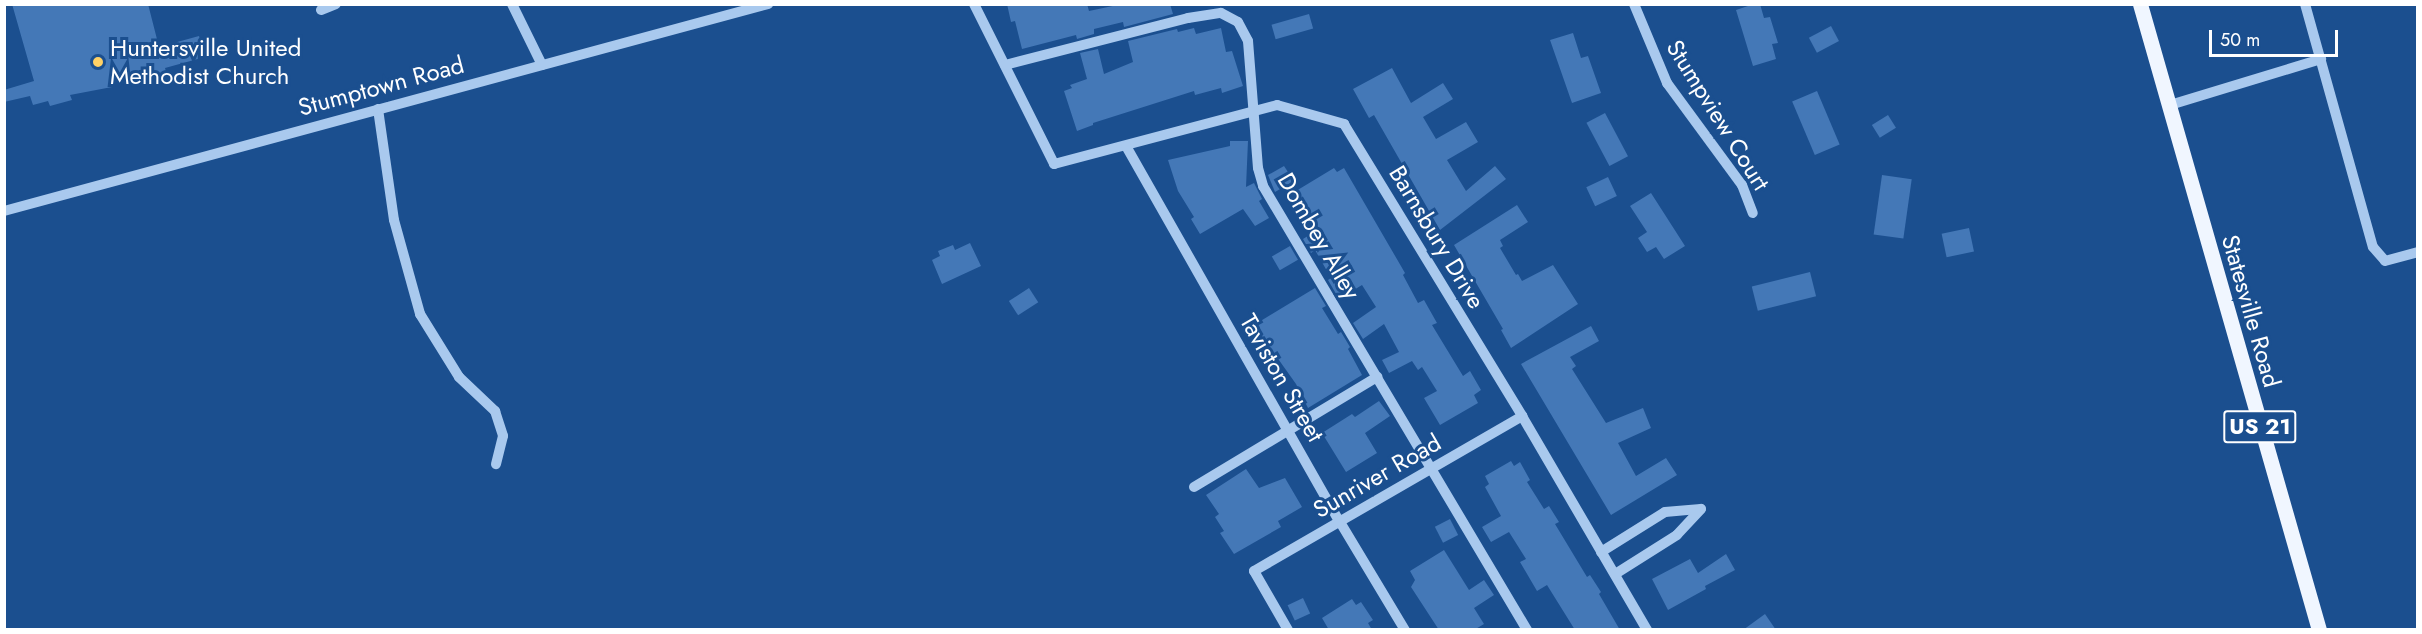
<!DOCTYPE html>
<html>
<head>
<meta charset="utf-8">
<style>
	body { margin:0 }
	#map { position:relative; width:2422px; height:634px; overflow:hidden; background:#1b4f8f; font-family:Jost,sans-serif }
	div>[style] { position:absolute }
	.building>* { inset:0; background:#4478b7; transform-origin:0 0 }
	.minor>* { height:10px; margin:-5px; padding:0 5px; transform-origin:5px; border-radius:5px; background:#a9c9ee }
	.major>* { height:15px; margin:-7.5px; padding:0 7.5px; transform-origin:7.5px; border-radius:7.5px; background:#f0f6ff }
	.dots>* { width:16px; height:16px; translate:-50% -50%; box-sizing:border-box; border:3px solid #1b4f8f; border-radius:50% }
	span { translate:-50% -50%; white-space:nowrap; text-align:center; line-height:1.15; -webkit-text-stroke:6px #1b4f8f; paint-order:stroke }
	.shield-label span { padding:2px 4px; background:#1b4f8f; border:2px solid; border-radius:4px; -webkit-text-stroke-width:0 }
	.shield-label { font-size:22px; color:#fff; font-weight:700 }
	.poi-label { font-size:24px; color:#fff }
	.left { translate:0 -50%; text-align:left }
	.street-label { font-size:24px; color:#fff }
	.frame { position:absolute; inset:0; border:6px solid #fff; pointer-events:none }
	.scale { position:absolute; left:2209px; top:30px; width:129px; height:27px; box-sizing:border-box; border:3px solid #fff; border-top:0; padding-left:8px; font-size:18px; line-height:21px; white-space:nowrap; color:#fff; -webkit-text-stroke:4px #1b4f8f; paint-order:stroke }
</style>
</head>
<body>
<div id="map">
	<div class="building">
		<i style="clip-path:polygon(12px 4px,148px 4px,159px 47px,199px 36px,205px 57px,165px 68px,167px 75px,149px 80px,147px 73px,110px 83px,112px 87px,70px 95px,72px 100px,50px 106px,48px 101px,33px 105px,30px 96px,4px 102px,4px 90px,34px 81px)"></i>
		<i style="clip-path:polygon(1007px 4px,1087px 4px,1089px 11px,1122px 4px,1170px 4px,1173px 14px,1124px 27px,1123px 22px,1094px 29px,1094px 34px,1077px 39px,1076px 35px,1022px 49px,1015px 21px,1011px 22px)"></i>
		<i style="clip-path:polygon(1754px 4px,1760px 4px,1764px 18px,1770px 17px,1778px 43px,1772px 44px,1776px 59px,1753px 66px,1736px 10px)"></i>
		<i style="left:1309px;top:14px;width:15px;height:39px;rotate:74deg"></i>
		<i style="left:1831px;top:26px;width:17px;height:25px;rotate:62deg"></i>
		<i style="clip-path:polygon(1194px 28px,1196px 34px,1221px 28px,1226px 52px,1232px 51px,1243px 86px,1222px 93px,1221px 88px,1195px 95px,1194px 91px,1093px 123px,1093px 125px,1077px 131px,1064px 91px,1072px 88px,1070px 85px,1087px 79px,1080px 53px,1098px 49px,1104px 74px,1133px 62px,1128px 41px,1177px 29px,1178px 32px)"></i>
		<i style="clip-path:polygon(1573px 33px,1581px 58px,1588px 56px,1601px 93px,1572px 103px,1550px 40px)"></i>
		<i style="clip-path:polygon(1392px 68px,1411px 103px,1443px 83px,1453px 99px,1423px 117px,1436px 139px,1466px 122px,1478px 142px,1447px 160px,1466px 191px,1495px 166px,1506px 179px,1440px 230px,1374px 115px,1369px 118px,1353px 89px)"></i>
		<i style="left:1817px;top:91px;width:58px;height:27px;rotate:67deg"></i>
		<i style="left:1605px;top:113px;width:49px;height:21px;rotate:62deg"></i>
		<i style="left:1888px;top:115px;width:15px;height:19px;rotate:58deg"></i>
		<i style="clip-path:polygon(1230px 141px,1248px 141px,1246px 187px,1254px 183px,1262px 199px,1259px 201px,1269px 218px,1255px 226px,1243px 209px,1200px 234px,1191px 219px,1194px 217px,1178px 191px,1168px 160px,1230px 146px)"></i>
		<i style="clip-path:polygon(1284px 166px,1294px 181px,1275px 192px,1268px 175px)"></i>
		<i style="clip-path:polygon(1334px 168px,1337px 172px,1344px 168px,1405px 273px,1403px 275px,1418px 303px,1424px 300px,1437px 323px,1432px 325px,1463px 376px,1470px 371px,1481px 390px,1474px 395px,1478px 403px,1440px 425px,1424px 398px,1437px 391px,1422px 367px,1418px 370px,1412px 361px,1389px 373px,1382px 360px,1399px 352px,1384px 324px,1363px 339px,1353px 323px,1376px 307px,1362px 285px,1339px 299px,1328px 280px,1331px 278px,1315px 250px,1311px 253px,1303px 239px,1319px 229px,1296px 191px)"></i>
		<i style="left:1882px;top:175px;width:30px;height:60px;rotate:8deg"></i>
		<i style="left:1608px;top:177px;width:21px;height:24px;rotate:65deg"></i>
		<i style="clip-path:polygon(1651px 193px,1685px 246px,1664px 259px,1656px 247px,1647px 252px,1638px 238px,1647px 232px,1630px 206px)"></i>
		<i style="clip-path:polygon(1517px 205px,1528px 222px,1500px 240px,1503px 246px,1500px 248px,1516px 275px,1518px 274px,1522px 281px,1553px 265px,1578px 304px,1511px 348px,1501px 330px,1503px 329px,1454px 245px)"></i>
		<i style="left:1969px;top:228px;width:24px;height:28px;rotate:78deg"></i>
		<i style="clip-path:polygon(970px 243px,981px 266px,942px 284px,932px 260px,940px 256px,938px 251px,953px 245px,955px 250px)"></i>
		<i style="left:1290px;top:246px;width:16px;height:21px;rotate:60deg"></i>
		<i style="left:1810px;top:272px;width:25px;height:60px;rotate:76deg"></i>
		<i style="left:1029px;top:288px;width:17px;height:24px;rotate:57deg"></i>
		<i style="clip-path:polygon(1315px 288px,1326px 306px,1322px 308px,1338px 334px,1341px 332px,1350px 347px,1348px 349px,1362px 375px,1308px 408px,1296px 384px,1254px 325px)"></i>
		<i style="clip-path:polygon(1591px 326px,1599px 341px,1570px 357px,1576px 366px,1572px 369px,1606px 423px,1643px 408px,1651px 428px,1618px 443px,1636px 476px,1666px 458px,1677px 475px,1611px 515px,1521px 364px)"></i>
		<i style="clip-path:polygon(1379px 401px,1390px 416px,1365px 433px,1377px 453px,1346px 472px,1322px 433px,1352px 414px,1355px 417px)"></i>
		<i style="clip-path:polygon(1511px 461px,1514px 466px,1520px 462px,1530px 480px,1527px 482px,1544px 509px,1549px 506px,1559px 522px,1555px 524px,1587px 577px,1590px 575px,1601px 592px,1599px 594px,1620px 630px,1575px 630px,1547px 585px,1537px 591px,1520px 562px,1526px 559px,1509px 532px,1491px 542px,1482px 527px,1501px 516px,1485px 487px,1489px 484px,1485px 476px)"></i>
		<i style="clip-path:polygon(1246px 469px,1259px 488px,1285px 478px,1302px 507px,1278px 521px,1281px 527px,1234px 554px,1220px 533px,1224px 531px,1215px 517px,1219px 514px,1206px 495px)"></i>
		<i style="left:1450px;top:519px;width:18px;height:17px;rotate:63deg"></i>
		<i style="clip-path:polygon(1444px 550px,1469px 590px,1484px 580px,1494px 595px,1474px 608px,1484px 624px,1474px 630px,1439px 630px,1411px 587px,1415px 580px,1410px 571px)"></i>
		<i style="clip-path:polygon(1726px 554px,1735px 570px,1705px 586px,1706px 589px,1668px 610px,1652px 579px,1690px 559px,1698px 573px)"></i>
		<i style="left:1303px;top:598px;width:17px;height:17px;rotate:65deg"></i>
		<i style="clip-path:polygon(1352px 599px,1356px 605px,1361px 602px,1373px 620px,1368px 623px,1372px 630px,1329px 630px,1322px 618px)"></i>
		<i style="clip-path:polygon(1765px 614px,1776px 630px,1743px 630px)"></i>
	</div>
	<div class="minor">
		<i style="left:512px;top:4px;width:68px;rotate:63.8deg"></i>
		<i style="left:974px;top:4px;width:179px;rotate:63.4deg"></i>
		<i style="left:1054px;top:164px;width:231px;rotate:-14.8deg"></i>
		<i style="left:1277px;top:105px;width:70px;rotate:15.8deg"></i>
		<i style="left:1344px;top:124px;width:342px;rotate:58.6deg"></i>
		<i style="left:1522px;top:416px;width:248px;rotate:59.7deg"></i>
		<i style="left:1634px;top:4px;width:86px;rotate:67.3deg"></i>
		<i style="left:1667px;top:83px;width:127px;rotate:53.7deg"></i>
		<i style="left:1742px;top:185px;width:30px;rotate:69deg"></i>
		<i style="left:2305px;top:4px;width:252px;rotate:74.4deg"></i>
		<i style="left:2373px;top:247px;width:18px;rotate:49deg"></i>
		<i style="left:2385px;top:261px;width:34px;rotate:-15deg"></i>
		<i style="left:321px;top:10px;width:16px;rotate:-22deg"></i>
		<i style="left:1005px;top:65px;width:189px;rotate:-14.4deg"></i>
		<i style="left:1188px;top:18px;width:33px;rotate:-9deg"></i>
		<i style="left:1221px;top:13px;width:19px;rotate:28deg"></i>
		<i style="left:1238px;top:22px;width:21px;rotate:62deg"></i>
		<i style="left:1248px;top:41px;width:127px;rotate:85.5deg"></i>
		<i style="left:1258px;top:168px;width:19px;rotate:74deg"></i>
		<i style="left:1263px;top:186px;width:517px;rotate:59.26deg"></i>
		<i style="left:2170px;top:105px;width:158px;rotate:-16.9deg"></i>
		<i style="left:378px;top:109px;width:112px;rotate:81.8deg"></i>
		<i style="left:394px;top:220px;width:98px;rotate:74.5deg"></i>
		<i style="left:420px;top:314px;width:74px;rotate:58.2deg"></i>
		<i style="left:459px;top:377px;width:50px;rotate:43.4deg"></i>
		<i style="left:495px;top:411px;width:26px;rotate:72deg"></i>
		<i style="left:503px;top:436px;width:29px;rotate:104deg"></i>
		<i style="left:1126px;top:146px;width:433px;rotate:60.4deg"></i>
		<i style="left:1340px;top:522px;width:126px;rotate:59deg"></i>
		<i style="left:4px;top:211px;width:792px;rotate:-15.16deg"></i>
		<i style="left:1194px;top:487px;width:214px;rotate:-31deg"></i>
		<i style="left:1601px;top:552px;width:75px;rotate:-32deg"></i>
		<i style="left:1665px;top:512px;width:36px;rotate:-5deg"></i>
		<i style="left:1701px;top:509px;width:35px;rotate:133deg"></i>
		<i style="left:1677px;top:535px;width:73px;rotate:147.8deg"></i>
		<i style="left:1288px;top:630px;width:68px;rotate:-120deg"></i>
		<i style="left:1254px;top:571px;width:310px;rotate:-30deg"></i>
	</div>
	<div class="major">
		<i style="left:2140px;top:4px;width:651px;rotate:74.04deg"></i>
	</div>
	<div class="dots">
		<i style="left:98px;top:62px;background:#ffd166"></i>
	</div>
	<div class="shield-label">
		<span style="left:2260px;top:427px">US 21</span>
	</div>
	<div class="poi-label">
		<span class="left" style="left:110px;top:62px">Huntersville United<br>Methodist Church</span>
	</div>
	<div class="street-label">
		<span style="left:381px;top:86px;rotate:-15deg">Stumptown Road</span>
		<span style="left:1718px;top:115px;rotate:58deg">Stumpview Court</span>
		<span style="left:1319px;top:236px;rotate:60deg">Dombey Alley</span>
		<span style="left:1437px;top:237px;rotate:59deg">Barnsbury Drive</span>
		<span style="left:2251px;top:311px;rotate:74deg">Statesville Road</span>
		<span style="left:1282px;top:378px;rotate:60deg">Taviston Street</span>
		<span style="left:1377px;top:476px;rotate:-30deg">Sunriver Road</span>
	</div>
	<div class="frame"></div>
	<div class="scale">50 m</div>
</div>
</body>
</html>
